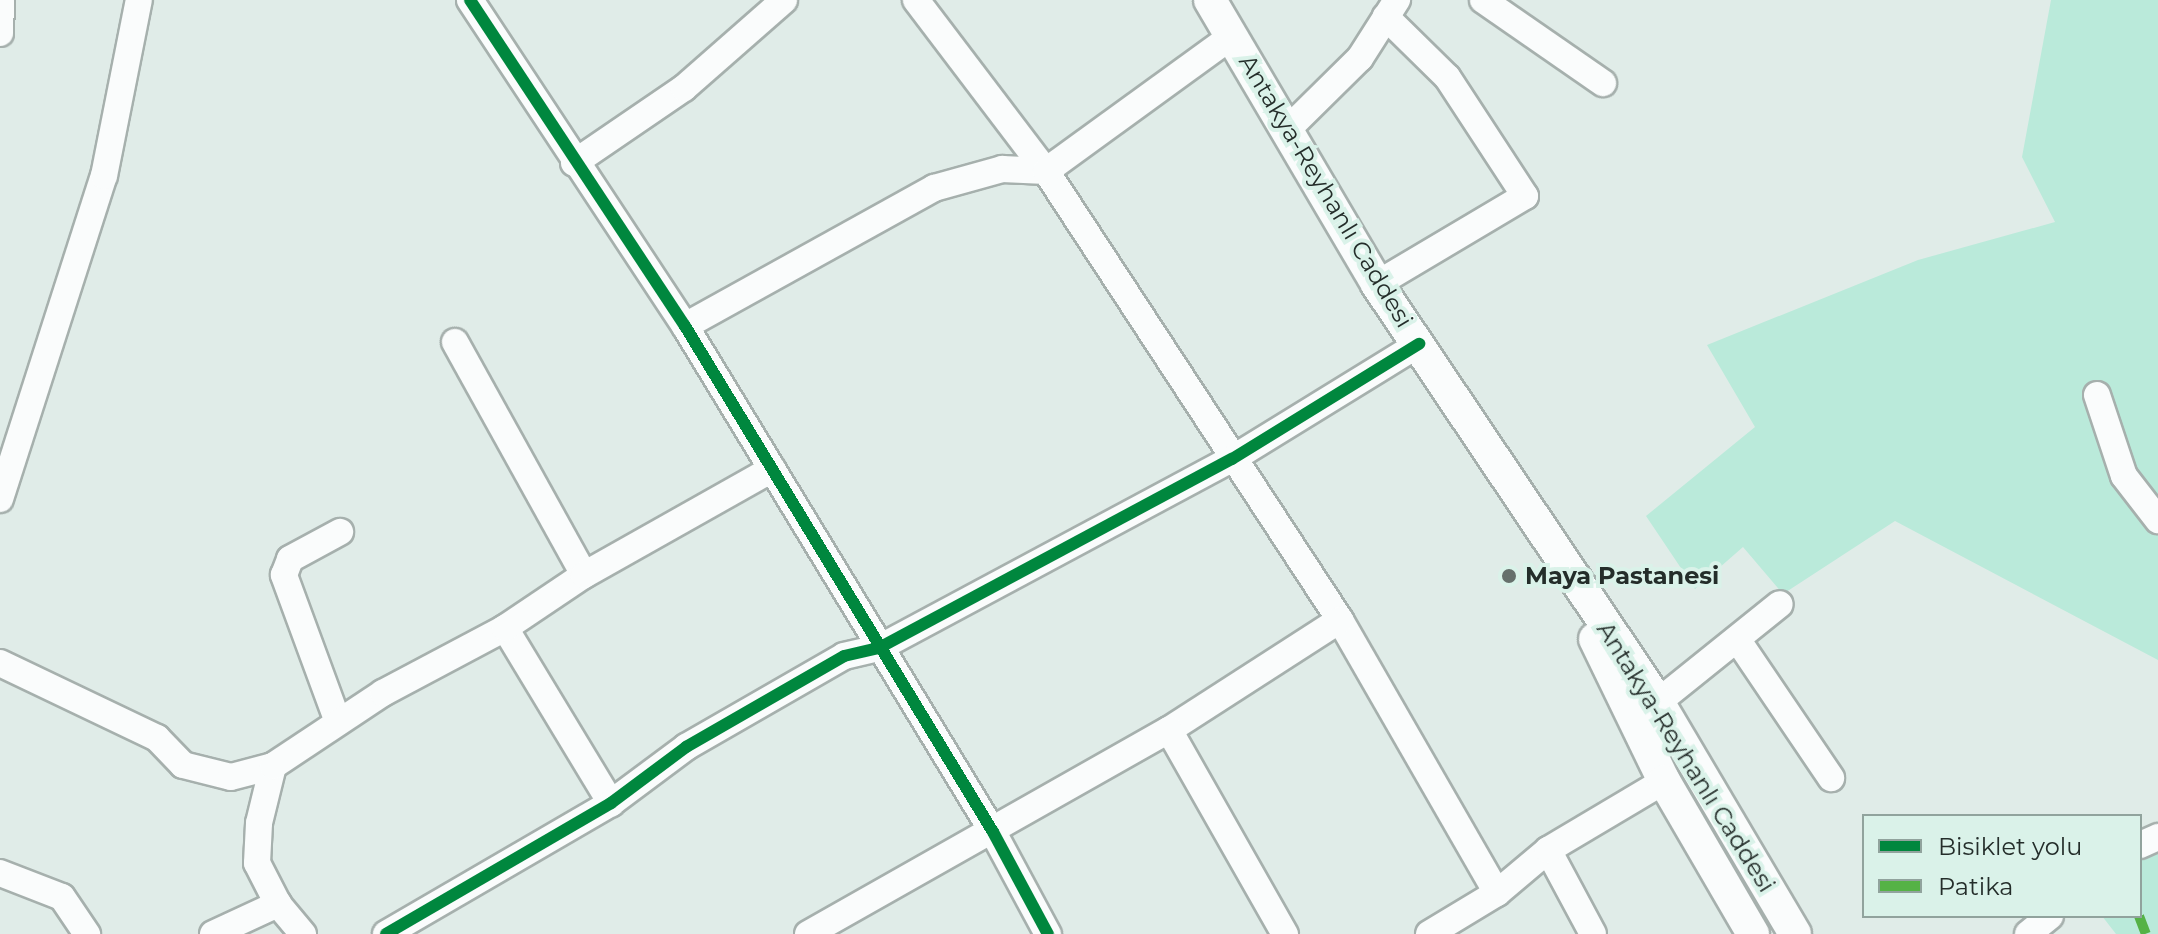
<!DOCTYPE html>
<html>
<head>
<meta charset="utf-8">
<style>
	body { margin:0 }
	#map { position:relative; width:2158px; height:934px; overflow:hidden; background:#e0ece8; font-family:Montserrat,sans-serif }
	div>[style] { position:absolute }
	.green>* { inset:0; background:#baeada }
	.roads { filter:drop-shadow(2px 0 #a6b0ad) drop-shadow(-2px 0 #a6b0ad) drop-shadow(0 2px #a6b0ad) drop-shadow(0 -2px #a6b0ad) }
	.minor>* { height:26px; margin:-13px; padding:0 13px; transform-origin:13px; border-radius:13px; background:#fafcfc }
	.major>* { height:32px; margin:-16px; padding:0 16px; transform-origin:16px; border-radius:16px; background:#fafcfc }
	.quiet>* { height:10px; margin-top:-5px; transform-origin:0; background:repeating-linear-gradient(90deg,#55b246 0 20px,transparent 0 30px) }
	.cycleway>* { height:12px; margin:-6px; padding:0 6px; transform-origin:6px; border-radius:6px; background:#00873e }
	.dots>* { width:22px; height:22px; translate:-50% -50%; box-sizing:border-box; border:4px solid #daf2e9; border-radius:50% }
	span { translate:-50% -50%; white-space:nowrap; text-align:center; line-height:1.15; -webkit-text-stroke:8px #daf2e9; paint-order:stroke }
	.street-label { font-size:24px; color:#242d2a }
	.poi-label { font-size:24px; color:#242d2a; font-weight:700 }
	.left { translate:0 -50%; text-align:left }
	.legend { position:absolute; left:1862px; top:814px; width:280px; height:104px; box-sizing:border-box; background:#daf2e9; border:2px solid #91a39d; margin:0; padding:10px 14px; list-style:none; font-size:24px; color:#242d2a }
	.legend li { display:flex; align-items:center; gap:16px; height:40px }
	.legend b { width:40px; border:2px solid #91a39d }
</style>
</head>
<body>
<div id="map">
	<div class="green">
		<i style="clip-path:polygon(2051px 0,2158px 0,2158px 660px,1895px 521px,1783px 594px,1743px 547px,1695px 589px,1646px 516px,1755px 427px,1707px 345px,1918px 260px,2055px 222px,2022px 157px)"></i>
		<i style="clip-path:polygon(2158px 821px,2158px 934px,2116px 934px,2102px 916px,2140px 916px,2140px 835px)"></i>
	</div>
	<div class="roads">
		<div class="minor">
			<i style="left:470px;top:0;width:391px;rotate:56.6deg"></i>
			<i style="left:685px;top:326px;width:592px;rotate:58.67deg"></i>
			<i style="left:993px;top:832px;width:116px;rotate:61.7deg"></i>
			<i style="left:916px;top:0;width:215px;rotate:52.8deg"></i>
			<i style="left:1046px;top:171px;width:537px;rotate:56.78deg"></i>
			<i style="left:1340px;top:620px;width:315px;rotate:60.1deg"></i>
			<i style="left:1483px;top:0;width:146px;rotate:34.7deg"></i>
			<i style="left:0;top:33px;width:33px;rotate:-88deg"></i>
			<i style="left:1288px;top:129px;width:101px;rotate:-44.6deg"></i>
			<i style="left:1360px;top:58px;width:69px;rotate:-57.5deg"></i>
			<i style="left:574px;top:163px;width:133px;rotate:-34.3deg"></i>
			<i style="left:684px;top:88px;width:133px;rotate:-41.3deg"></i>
			<i style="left:1377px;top:284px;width:172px;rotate:-30.7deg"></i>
			<i style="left:1525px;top:196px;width:142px;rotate:-123.2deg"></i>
			<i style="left:1447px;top:77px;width:86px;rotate:-135.5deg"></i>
			<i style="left:685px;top:326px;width:285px;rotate:-29deg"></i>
			<i style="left:934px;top:188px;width:71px;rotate:-15.6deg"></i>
			<i style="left:1002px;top:169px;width:44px;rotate:2.6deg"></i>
			<i style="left:1046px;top:171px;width:230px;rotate:-36deg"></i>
			<i style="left:455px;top:342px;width:266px;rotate:61deg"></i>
			<i style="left:2097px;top:395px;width:85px;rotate:71.6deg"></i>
			<i style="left:2124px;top:476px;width:56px;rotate:52.3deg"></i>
			<i style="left:0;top:499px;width:339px;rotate:-72.2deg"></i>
			<i style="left:104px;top:176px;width:179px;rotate:-78.8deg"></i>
			<i style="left:505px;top:628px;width:205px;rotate:58.8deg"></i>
			<i style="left:1737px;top:639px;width:168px;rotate:55.9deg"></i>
			<i style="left:0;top:663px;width:174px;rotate:25.5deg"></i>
			<i style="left:157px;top:738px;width:37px;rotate:46deg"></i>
			<i style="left:183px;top:765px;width:49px;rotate:14deg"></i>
			<i style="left:231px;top:777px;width:43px;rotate:-14.7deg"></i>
			<i style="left:1658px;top:702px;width:156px;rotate:-38.8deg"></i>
			<i style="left:338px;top:722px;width:157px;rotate:-110.2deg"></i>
			<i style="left:284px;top:575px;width:17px;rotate:-69deg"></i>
			<i style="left:290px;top:559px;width:57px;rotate:-28.4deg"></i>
			<i style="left:1169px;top:730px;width:203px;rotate:-32.8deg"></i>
			<i style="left:2140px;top:845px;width:20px;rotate:-24deg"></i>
			<i style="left:1548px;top:850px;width:95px;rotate:61.8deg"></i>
			<i style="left:0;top:873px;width:66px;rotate:21.2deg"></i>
			<i style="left:62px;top:897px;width:45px;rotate:56deg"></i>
			<i style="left:213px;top:934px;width:72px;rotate:-24.8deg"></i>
			<i style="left:303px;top:934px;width:39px;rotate:-130deg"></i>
			<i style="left:278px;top:904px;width:46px;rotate:-117.1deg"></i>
			<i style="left:257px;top:863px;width:40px;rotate:-87.1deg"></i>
			<i style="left:259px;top:823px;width:59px;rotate:-76.2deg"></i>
			<i style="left:273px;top:766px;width:132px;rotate:-33.6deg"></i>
			<i style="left:383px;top:693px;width:138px;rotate:-28deg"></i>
			<i style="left:505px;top:628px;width:95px;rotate:-33.9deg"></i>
			<i style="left:584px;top:575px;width:216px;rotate:-29.4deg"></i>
			<i style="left:386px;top:934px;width:260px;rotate:-30.2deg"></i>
			<i style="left:611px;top:803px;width:94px;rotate:-36.7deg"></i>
			<i style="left:686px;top:747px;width:182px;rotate:-29.9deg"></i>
			<i style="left:844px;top:656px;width:36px;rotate:-13deg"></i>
			<i style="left:879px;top:648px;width:400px;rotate:-28.2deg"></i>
			<i style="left:1232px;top:459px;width:220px;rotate:-31.6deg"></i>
			<i style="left:808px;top:934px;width:415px;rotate:-29.5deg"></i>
			<i style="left:1169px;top:730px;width:235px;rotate:60.4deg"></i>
			<i style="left:1429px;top:934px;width:79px;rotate:-31.1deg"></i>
			<i style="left:1497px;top:893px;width:67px;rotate:-40.1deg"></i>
			<i style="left:1548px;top:850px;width:135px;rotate:-30.7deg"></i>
			<i style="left:2028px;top:934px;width:28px;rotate:-39deg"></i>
		</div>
		<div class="major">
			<i style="left:1210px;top:0;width:329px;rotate:59.5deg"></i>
			<i style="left:1377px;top:284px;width:504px;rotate:56.09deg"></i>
			<i style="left:1658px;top:702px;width:269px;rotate:59.4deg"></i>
			<i style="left:1595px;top:639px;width:158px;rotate:64.1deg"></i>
			<i style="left:1664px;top:781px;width:177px;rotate:59.8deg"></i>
		</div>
	</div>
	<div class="quiet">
		<i style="left:2139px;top:916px;width:19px;rotate:69deg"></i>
	</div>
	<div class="cycleway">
		<i style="left:470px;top:0;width:391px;rotate:56.6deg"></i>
		<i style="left:685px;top:326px;width:592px;rotate:58.67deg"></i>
		<i style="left:993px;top:832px;width:116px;rotate:61.7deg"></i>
		<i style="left:386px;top:934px;width:260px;rotate:-30.2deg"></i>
		<i style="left:611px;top:803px;width:94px;rotate:-36.7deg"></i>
		<i style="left:686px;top:747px;width:182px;rotate:-29.9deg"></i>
		<i style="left:844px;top:656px;width:36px;rotate:-13deg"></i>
		<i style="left:879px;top:648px;width:400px;rotate:-28.2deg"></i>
		<i style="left:1232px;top:459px;width:220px;rotate:-31.6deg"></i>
	</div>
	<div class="dots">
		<i style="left:1509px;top:576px;background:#66706c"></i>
	</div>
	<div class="street-label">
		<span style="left:1326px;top:191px;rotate:59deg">Antakya-Reyhanlı Caddesi</span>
		<span style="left:1686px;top:757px;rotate:58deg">Antakya-Reyhanlı Caddesi</span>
	</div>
	<div class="poi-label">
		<span class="left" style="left:1525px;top:576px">Maya Pastanesi</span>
	</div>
	<ul class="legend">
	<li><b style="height:10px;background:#00873e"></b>Bisiklet yolu</li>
	<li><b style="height:10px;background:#55b246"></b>Patika</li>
	</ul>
</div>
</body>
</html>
